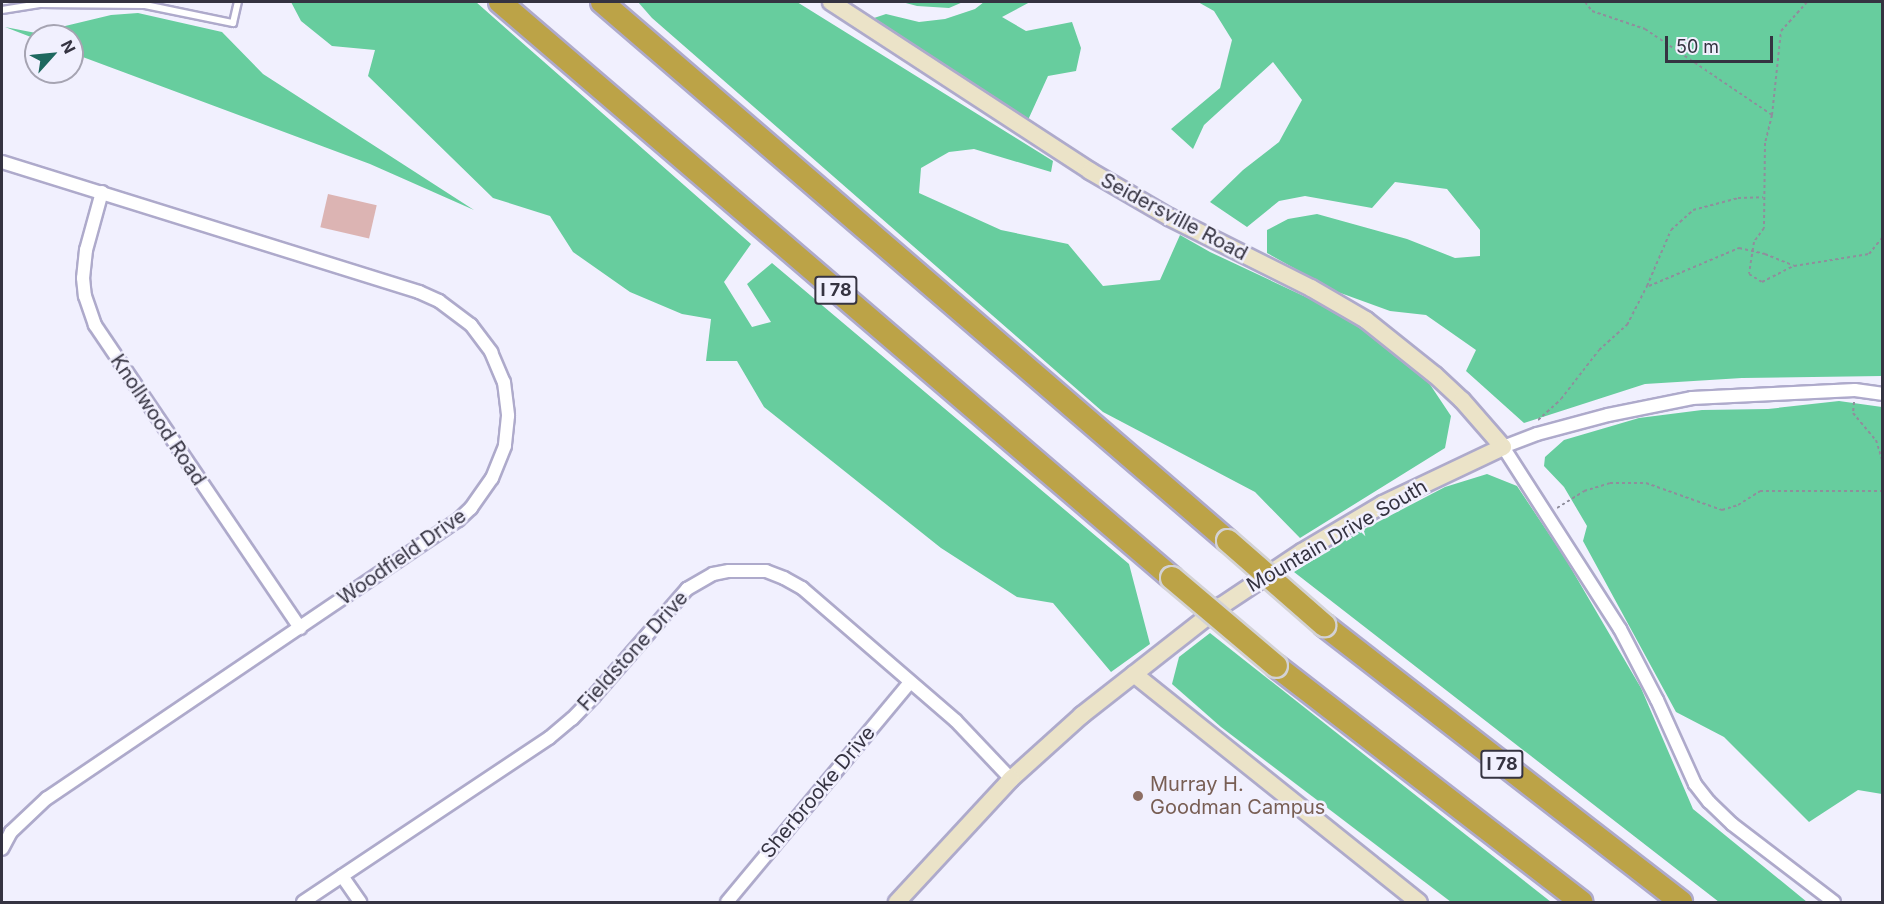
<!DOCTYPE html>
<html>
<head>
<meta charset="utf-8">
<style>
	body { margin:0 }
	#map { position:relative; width:1884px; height:904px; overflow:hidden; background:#f1f0fe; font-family:Inter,sans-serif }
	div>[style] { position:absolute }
	.forest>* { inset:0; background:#67cd9e }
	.building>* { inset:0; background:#dcb4b3; transform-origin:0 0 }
	.path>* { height:2px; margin-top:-1px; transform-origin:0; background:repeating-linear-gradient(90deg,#8f8e9c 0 3px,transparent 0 6px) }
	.roads { filter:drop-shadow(2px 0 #aeaacb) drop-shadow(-2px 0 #aeaacb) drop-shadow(0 2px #aeaacb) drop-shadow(0 -2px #aeaacb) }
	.lane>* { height:6px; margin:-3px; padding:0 3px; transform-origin:3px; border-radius:3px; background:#fff }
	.street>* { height:12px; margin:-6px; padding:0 6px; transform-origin:6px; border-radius:6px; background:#fff }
	.secondary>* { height:16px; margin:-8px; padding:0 8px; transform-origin:8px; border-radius:8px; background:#ebe3c8 }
	.highway>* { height:22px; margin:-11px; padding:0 11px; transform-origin:11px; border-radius:11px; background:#bca347 }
	.bridges { filter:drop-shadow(2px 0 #d3d2d5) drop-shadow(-2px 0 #d3d2d5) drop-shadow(0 2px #d3d2d5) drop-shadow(0 -2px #d3d2d5) }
	.highway-bridge>* { height:22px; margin:-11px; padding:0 11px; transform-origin:11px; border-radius:11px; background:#bca347 }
	.dots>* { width:16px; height:16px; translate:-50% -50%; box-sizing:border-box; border:3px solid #f1f0fe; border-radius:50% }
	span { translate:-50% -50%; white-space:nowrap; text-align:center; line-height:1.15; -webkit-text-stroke:5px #f1f0fe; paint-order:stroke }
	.shield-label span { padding:2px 4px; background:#f1f0fe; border:2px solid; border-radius:4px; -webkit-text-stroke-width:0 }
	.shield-label { font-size:18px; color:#353341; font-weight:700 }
	.street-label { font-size:20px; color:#353341 }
	.education-label { font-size:20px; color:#785e54 }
	.left { translate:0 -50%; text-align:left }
	.frame { position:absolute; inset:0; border:3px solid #353341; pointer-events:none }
	.north { position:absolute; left:24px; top:24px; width:60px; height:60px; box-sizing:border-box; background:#f1f0fe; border:2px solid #a6a4b2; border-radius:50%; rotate:63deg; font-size:16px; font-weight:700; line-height:24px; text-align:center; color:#353341 }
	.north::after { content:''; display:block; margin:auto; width:21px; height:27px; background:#1e685f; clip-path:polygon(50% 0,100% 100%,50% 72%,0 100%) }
	.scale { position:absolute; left:1665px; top:36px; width:108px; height:27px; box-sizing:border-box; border:3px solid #353341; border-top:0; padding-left:8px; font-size:18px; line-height:21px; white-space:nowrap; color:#353341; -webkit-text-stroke:4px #f1f0fe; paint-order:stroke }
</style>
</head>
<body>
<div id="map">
	<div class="forest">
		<i style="clip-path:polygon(291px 2px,476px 2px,751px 244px,724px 282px,752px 327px,771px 322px,747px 284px,772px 263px,1129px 564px,1150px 644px,1111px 672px,1053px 603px,1017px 597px,941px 548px,764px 407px,737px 361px,706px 361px,711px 319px,682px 314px,630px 292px,573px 252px,550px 216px,493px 198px,368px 76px,375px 50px,332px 46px,301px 21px)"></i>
		<i style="clip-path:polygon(638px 2px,797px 2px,1053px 161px,1051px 172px,974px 149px,949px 152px,921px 168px,919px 193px,1001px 230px,1068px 244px,1103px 286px,1160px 280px,1180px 235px,1210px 252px,1325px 306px,1387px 345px,1429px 383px,1451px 416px,1445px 448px,1300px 538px,1255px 492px,1103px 412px,652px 18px)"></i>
		<i style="clip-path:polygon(902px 2px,963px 2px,949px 8px,917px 6px)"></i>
		<i style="clip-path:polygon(984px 2px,1030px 2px,1002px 17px,1026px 31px,1072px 22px,1081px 48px,1076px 71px,1048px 76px,1028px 120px,874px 18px,886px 14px,919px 22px,945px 19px,975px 9px)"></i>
		<i style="clip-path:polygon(1198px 2px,1882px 2px,1882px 376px,1742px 378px,1645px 384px,1524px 423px,1466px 371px,1476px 350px,1426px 315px,1390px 311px,1335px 291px,1267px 253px,1267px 230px,1288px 219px,1317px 214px,1407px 239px,1455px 258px,1480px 256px,1480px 230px,1447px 189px,1395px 182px,1372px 208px,1305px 196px,1279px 201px,1247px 227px,1210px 202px,1243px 170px,1279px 142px,1302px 100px,1273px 62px,1204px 125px,1193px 149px,1171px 129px,1220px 88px,1232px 40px,1214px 11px)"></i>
		<i style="clip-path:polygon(138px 13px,222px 32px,263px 74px,474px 210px,370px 164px,72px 53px,72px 36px,36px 36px,36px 39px,5px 27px,36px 33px,111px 15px)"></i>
		<i style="clip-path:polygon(1839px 401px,1882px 407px,1882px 794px,1858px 790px,1809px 822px,1724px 737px,1676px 712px,1583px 541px,1587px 526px,1564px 487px,1544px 466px,1545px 457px,1564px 440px,1639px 418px,1702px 410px,1768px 409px)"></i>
		<i style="clip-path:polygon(1487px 474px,1517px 486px,1565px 558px,1641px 688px,1693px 809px,1807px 902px,1719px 902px,1294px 572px,1355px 534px,1445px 487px)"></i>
		<i style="clip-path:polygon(1210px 633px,1551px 902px,1451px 902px,1221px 727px,1172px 684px,1179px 657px)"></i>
	</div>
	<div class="building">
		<i style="left:328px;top:194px;width:50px;height:34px;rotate:13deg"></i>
	</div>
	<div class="path">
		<i style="left:1585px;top:2px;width:11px;rotate:52deg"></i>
		<i style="left:1592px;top:11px;width:56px;rotate:18.8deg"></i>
		<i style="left:1645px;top:29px;width:153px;rotate:34.1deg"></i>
		<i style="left:1772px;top:115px;width:29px;rotate:104deg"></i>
		<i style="left:1765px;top:143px;width:85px;rotate:90.7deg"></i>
		<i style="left:1764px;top:228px;width:17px;rotate:126deg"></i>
		<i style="left:1754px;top:242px;width:32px;rotate:99deg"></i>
		<i style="left:1749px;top:274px;width:15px;rotate:32deg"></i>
		<i style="left:1762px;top:282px;width:36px;rotate:-27deg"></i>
		<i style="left:1794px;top:266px;width:76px;rotate:-9.1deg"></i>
		<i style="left:1869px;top:254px;width:21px;rotate:-51deg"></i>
		<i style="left:1772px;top:115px;width:84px;rotate:-83.9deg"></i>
		<i style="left:1781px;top:31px;width:39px;rotate:-48deg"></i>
		<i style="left:1649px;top:286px;width:98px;rotate:-22.9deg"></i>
		<i style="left:1739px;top:248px;width:27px;rotate:13deg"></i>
		<i style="left:1765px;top:254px;width:31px;rotate:22deg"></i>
		<i style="left:1854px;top:402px;width:11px;rotate:95deg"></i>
		<i style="left:1853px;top:413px;width:35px;rotate:50deg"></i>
		<i style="left:1876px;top:440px;width:21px;rotate:73deg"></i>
		<i style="left:1538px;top:420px;width:31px;rotate:-42deg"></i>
		<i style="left:1561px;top:399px;width:62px;rotate:-52.2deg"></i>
		<i style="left:1599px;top:350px;width:38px;rotate:-42deg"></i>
		<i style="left:1627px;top:325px;width:44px;rotate:-62.9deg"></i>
		<i style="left:1647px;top:286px;width:61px;rotate:-66.8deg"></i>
		<i style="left:1671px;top:230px;width:30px;rotate:-42deg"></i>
		<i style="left:1693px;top:210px;width:47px;rotate:-14.9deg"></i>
		<i style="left:1738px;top:198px;width:25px;rotate:-2deg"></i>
		<i style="left:1557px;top:508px;width:32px;rotate:-32deg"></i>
		<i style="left:1584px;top:491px;width:27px;rotate:-17deg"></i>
		<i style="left:1610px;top:483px;width:36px"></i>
		<i style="left:1646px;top:483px;width:81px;rotate:19.6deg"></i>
		<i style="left:1722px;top:510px;width:17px;rotate:-17deg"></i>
		<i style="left:1738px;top:505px;width:26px;rotate:-32deg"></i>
		<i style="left:1760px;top:491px;width:122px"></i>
	</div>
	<div class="roads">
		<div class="lane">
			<i style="left:2px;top:10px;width:38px;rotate:-9deg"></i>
			<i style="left:40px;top:4px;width:105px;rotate:0.5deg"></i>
			<i style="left:145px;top:5px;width:90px;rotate:11.6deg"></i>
			<i style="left:233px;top:23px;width:22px;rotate:-77deg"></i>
		</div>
		<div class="street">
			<i style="left:2px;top:162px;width:437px;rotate:17.3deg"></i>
			<i style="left:419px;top:292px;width:22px;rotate:24deg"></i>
			<i style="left:439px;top:301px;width:40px;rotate:37deg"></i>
			<i style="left:471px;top:325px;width:34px;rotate:53deg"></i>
			<i style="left:491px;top:352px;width:33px;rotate:67deg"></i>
			<i style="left:504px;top:382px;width:34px;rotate:83deg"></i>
			<i style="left:508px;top:416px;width:30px;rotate:96deg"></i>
			<i style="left:505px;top:446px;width:35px;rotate:112deg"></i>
			<i style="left:492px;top:478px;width:37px;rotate:125deg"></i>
			<i style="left:471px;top:508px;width:18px;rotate:137deg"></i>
			<i style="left:458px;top:520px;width:496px;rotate:145.9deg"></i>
			<i style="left:47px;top:798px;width:50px;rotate:136.6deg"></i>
			<i style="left:11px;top:832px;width:19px;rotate:118deg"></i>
			<i style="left:102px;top:192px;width:60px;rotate:105.4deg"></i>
			<i style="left:86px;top:250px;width:28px;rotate:96deg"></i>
			<i style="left:83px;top:278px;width:18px;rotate:84deg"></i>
			<i style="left:85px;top:296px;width:31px;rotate:71deg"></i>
			<i style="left:95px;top:325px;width:366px;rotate:55.9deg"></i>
			<i style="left:342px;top:876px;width:32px;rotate:55deg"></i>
			<i style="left:303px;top:902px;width:296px;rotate:-33.7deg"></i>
			<i style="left:549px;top:738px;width:30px;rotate:-40deg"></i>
			<i style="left:572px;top:719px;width:32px;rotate:-46deg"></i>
			<i style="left:594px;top:696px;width:142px;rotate:-49deg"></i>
			<i style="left:687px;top:589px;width:30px;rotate:-30deg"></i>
			<i style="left:713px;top:574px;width:16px;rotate:-11deg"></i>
			<i style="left:729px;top:571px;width:37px"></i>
			<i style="left:766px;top:571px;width:19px;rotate:21deg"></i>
			<i style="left:784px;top:578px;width:21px;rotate:29deg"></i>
			<i style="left:802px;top:588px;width:203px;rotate:40.8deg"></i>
			<i style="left:956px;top:721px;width:80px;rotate:46.5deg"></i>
			<i style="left:727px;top:902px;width:286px;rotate:-50.2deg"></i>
			<i style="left:1834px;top:902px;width:128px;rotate:-142.6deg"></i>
			<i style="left:1732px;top:824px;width:32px;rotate:-136deg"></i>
			<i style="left:1709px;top:802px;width:23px;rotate:-128deg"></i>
			<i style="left:1695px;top:784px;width:92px;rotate:-114.3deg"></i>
			<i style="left:1657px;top:700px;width:80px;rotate:-117.5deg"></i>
			<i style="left:1620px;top:629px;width:216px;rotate:-122.7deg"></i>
			<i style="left:1503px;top:447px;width:36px;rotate:-21deg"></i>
			<i style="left:1537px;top:434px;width:73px;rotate:-15deg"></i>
			<i style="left:1608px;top:415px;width:86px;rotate:-11.4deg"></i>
			<i style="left:1692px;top:398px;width:163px;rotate:-2.8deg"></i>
			<i style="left:1855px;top:390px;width:27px;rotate:8deg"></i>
		</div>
		<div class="secondary">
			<i style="left:831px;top:2px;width:309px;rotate:33.1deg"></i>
			<i style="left:1090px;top:171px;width:91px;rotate:30.2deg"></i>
			<i style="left:1169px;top:217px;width:159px;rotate:26.6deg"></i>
			<i style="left:1311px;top:288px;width:64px;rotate:30.2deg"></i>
			<i style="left:1366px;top:320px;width:88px;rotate:38.6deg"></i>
			<i style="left:1435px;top:375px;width:37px;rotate:43deg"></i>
			<i style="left:1462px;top:400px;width:62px;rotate:48.9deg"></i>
			<i style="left:1503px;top:447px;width:133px;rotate:154.6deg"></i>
			<i style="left:1383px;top:504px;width:94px;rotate:149.3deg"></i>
			<i style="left:1302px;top:552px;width:97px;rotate:146.3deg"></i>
			<i style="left:1221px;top:606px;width:177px;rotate:141.9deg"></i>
			<i style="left:1082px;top:715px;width:96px;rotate:138deg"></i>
			<i style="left:1011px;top:779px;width:168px;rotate:132.8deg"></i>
			<i style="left:1134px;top:674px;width:365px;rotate:38.7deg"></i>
		</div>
		<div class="highway">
			<i style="left:500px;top:2px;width:885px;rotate:40.6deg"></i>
			<i style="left:602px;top:2px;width:826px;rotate:40.73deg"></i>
			<i style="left:1324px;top:625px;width:452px;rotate:37.8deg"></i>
			<i style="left:1276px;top:666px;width:386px;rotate:37.7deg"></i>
		</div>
	</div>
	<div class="bridges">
		<div class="highway-bridge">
			<i style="left:1228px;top:541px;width:128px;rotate:41.2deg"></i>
			<i style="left:1172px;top:578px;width:136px;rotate:40.2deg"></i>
		</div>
	</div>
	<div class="dots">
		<i style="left:1138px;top:796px;background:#8d6e63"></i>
	</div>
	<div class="shield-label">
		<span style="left:836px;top:290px">I 78</span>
		<span style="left:1502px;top:764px">I 78</span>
	</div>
	<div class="street-label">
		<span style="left:1174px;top:217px;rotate:28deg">Seidersville Road</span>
		<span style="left:158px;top:420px;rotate:56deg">Knollwood Road</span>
		<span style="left:1337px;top:536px;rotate:-30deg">Mountain Drive South</span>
		<span style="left:402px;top:557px;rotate:-35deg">Woodfield Drive</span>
		<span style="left:633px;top:651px;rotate:-48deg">Fieldstone Drive</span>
		<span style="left:818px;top:792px;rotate:-50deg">Sherbrooke Drive</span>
	</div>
	<div class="education-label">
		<span class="left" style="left:1150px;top:796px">Murray H.<br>Goodman Campus</span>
	</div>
	<div class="frame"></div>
	<div class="north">N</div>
	<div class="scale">50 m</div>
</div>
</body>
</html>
